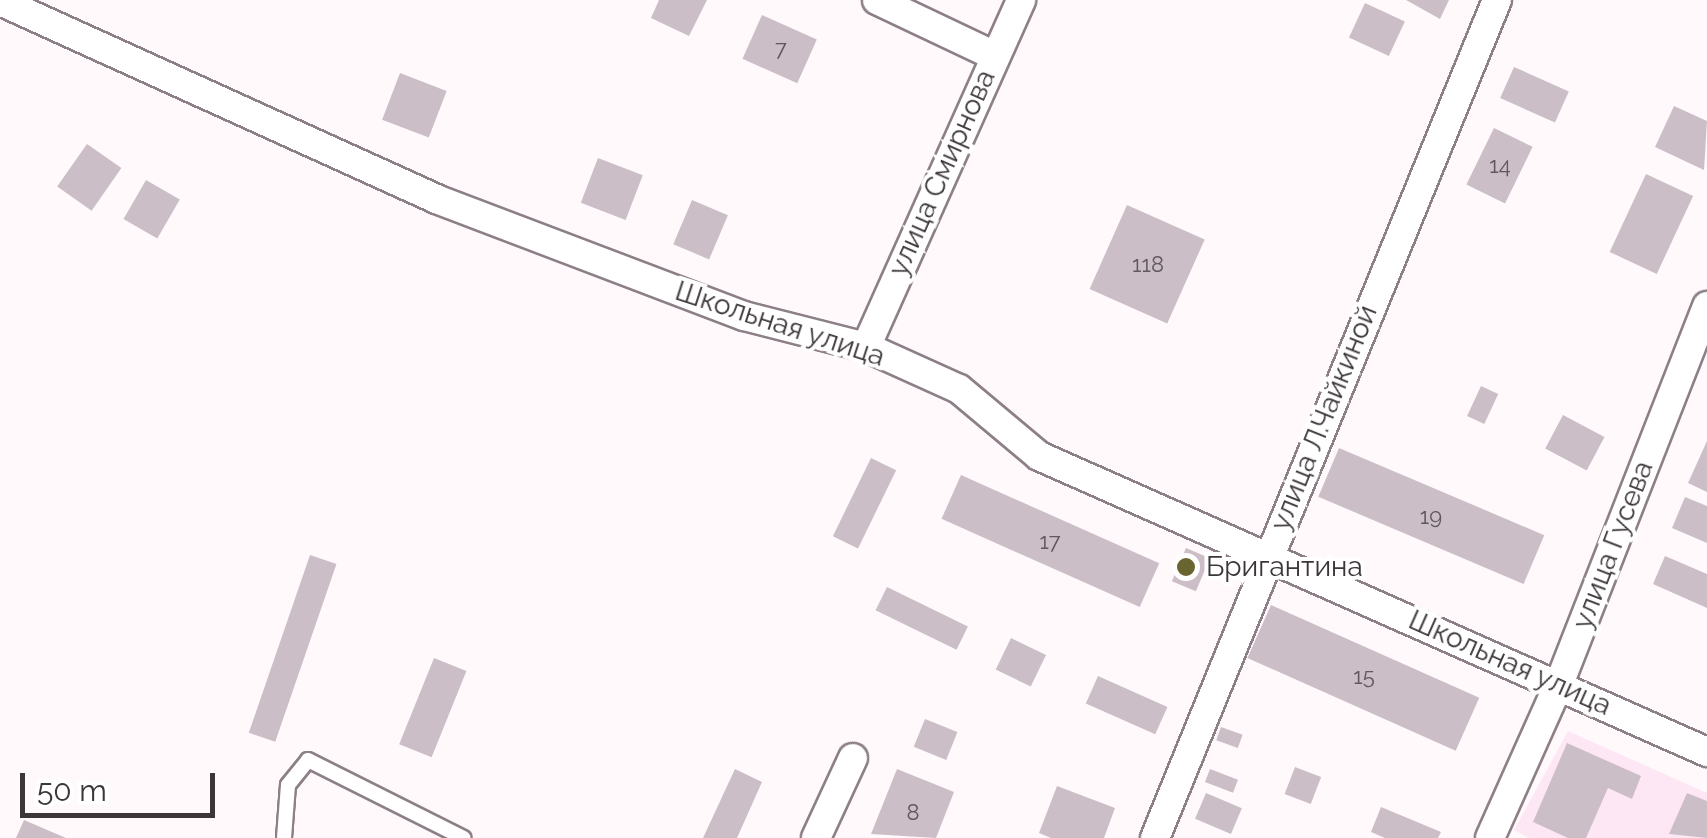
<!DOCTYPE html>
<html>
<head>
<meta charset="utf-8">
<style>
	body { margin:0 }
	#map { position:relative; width:1707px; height:838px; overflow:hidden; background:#fff9fc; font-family:Raleway,sans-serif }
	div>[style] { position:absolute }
	.built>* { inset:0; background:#fee7f4 }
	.building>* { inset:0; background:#ccbec6; transform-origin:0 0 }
	.roads { filter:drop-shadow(2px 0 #8d7f87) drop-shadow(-2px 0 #8d7f87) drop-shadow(0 2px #8d7f87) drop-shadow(0 -2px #8d7f87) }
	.lane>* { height:14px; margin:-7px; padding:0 7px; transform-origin:7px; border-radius:7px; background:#fff }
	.street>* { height:28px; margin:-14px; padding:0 14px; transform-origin:14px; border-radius:14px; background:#fff }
	.dots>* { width:28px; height:28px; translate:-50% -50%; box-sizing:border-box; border:5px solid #fff; border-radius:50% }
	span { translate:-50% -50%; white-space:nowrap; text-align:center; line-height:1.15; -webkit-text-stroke:8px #fff; paint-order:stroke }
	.number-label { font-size:22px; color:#60585c }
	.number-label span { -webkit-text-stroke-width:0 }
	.street-label { font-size:28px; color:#3c3639 }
	.poi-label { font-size:28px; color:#3c3639 }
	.left { translate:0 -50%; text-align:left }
	.scale { position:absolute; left:20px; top:773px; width:195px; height:45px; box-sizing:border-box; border:5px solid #3c3639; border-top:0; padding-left:12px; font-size:30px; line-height:35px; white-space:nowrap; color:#3c3639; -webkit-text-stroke:8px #fff; paint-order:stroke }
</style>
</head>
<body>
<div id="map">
	<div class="built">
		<i style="clip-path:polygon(1568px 731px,1707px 793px,1707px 838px,1529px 838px,1514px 830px)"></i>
	</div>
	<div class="building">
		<i style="clip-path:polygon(659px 0,707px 0,689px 36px,651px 18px)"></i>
		<i style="clip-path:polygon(1406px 0,1449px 0,1440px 19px)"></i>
		<i style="left:1365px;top:3px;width:44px;height:38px;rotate:25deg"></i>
		<i style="left:762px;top:15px;width:60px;height:48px;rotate:24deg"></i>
		<i style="left:1514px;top:67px;width:60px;height:34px;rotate:24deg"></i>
		<i style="left:400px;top:73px;width:50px;height:50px;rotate:21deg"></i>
		<i style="clip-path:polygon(1674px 106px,1707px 121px,1704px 170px,1655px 147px)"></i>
		<i style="left:1494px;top:128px;width:43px;height:63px;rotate:26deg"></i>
		<i style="left:87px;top:144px;width:42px;height:52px;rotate:35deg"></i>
		<i style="left:598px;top:158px;width:48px;height:48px;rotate:21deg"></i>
		<i style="left:1646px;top:174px;width:52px;height:86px;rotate:25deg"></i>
		<i style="left:146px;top:180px;width:39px;height:45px;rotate:30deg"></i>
		<i style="left:692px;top:200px;width:39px;height:48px;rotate:23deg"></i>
		<i style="left:1127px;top:205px;width:85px;height:92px;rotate:24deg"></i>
		<i style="left:1481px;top:386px;width:19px;height:33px;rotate:25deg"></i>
		<i style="left:1563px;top:415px;width:47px;height:38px;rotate:28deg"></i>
		<i style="clip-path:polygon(1707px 441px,1707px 492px,1688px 483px)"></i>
		<i style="left:1339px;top:448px;width:223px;height:53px;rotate:23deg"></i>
		<i style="left:871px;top:458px;width:28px;height:87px;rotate:26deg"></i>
		<i style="left:961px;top:475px;width:217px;height:48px;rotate:24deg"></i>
		<i style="clip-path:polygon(1685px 497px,1707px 506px,1707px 543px,1672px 528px)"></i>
		<i style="left:1186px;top:548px;width:26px;height:36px;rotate:23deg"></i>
		<i style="left:310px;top:555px;width:28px;height:188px;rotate:19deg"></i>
		<i style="clip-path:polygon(1665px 556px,1707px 574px,1707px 608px,1653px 584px)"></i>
		<i style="left:887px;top:587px;width:90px;height:26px;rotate:26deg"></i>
		<i style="left:1271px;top:605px;width:228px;height:58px;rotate:24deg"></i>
		<i style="left:1011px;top:638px;width:39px;height:35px;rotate:26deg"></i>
		<i style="left:434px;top:658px;width:35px;height:93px;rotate:22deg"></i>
		<i style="left:1098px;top:676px;width:76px;height:30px;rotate:24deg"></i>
		<i style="left:925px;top:719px;width:35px;height:30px;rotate:22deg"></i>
		<i style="left:1221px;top:727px;width:23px;height:14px;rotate:20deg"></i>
		<i style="clip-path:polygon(1567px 743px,1641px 776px,1632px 799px,1608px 788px,1586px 838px,1568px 838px,1533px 822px)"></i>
		<i style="left:1295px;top:767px;width:28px;height:29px;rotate:21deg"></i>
		<i style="clip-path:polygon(735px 769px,762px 782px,737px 838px,703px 838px)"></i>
		<i style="clip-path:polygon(897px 769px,954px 792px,936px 838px,871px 834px)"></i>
		<i style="left:1210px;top:769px;width:30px;height:14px;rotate:21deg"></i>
		<i style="clip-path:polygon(1057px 786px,1115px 808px,1104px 838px,1051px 838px,1039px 833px)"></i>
		<i style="left:1206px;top:793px;width:39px;height:28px;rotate:23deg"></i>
		<i style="clip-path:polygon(1687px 793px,1707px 801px,1707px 838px,1669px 834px)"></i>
		<i style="clip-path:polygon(1381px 807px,1441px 832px,1438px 838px,1385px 838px,1371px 832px)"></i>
		<i style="clip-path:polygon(24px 820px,66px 838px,16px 838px)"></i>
	</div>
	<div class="roads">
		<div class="lane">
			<i style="left:284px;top:838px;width:53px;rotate:-85.7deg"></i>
			<i style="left:288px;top:785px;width:32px;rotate:-51deg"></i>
			<i style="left:308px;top:760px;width:174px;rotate:26.6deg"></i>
		</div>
		<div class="street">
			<i style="left:877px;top:0;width:128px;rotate:25.4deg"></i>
			<i style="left:0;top:1px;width:479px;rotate:24.4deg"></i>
			<i style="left:436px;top:199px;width:329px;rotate:20.8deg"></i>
			<i style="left:744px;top:316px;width:126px;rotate:14.3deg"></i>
			<i style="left:866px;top:347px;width:102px;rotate:24.3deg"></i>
			<i style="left:959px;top:389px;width:104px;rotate:39.9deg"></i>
			<i style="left:1039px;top:456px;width:731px;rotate:23.9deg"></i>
			<i style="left:866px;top:347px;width:380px;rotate:-65.9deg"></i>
			<i style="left:816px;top:838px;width:88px;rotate:-65.2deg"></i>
			<i style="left:1155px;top:838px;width:905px;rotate:-67.8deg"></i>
			<i style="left:1490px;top:838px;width:169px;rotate:-65.9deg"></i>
			<i style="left:1559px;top:684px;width:406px;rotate:-68.6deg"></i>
		</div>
	</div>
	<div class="dots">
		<i style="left:1186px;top:567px;background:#696531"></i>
	</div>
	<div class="number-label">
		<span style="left:781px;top:49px">7</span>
		<span style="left:1500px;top:166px">14</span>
		<span style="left:1148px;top:265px">118</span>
		<span style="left:1431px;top:517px">19</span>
		<span style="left:1050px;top:542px">17</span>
		<span style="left:1364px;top:677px">15</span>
		<span style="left:913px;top:813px">8</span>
	</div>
	<div class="street-label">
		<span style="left:942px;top:173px;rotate:-66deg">улица Смирнова</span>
		<span style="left:780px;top:324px;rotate:18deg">Школьная улица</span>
		<span style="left:1324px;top:418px;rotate:-68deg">улица Л.Чайкиной</span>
		<span style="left:1613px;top:545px;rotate:-69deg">улица Гусева</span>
		<span style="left:1510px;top:663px;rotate:24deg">Школьная улица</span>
	</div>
	<div class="poi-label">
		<span class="left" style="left:1206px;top:567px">Бригантина</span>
	</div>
	<div class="scale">50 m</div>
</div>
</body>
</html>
